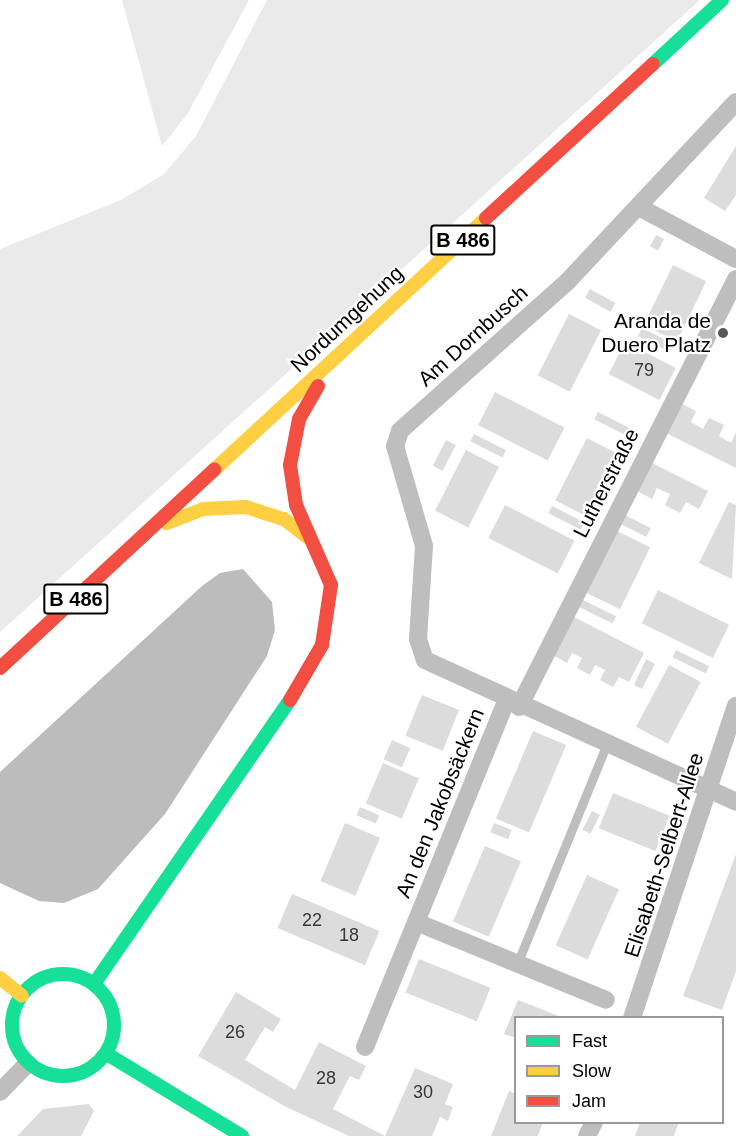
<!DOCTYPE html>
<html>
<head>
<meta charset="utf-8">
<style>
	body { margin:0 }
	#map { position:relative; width:736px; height:1136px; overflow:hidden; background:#fff; font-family:Arial,sans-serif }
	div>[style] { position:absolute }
	.green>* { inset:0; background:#eaeaea }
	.water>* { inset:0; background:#bcbcbc }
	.building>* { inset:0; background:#dcdcdc; transform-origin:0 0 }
	.lane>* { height:9px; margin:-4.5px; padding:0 4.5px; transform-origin:4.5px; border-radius:4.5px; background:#bebebe }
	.street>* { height:18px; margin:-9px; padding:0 9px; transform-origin:9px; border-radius:9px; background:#bebebe }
	.fast>* { height:14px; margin:-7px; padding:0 7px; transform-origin:7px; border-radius:7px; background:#16e098 }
	.fast>.ring { margin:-7px; padding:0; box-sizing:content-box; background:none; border:14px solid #16e098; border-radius:50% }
	.slow>* { height:14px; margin:-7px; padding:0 7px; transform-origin:7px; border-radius:7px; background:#ffcf43 }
	.jam>* { height:14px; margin:-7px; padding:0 7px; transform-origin:7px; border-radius:7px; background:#f24e42 }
	.dots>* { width:16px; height:16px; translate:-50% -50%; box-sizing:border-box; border:3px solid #fff; border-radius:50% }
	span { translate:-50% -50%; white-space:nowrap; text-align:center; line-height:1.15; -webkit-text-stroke:4.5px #fff; paint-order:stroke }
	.number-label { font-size:18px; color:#373737 }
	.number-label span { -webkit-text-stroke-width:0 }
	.shield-label span { padding:2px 4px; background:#fff; border:2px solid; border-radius:4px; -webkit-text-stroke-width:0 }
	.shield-label { font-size:20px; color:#000; font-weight:700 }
	.street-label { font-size:21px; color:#000 }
	.poi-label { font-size:21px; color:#000 }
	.right { translate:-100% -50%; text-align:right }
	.legend { position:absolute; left:514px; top:1016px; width:210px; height:108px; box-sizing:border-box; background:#fff; border:2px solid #999; margin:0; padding:8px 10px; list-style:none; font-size:18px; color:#000 }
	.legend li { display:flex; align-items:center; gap:12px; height:30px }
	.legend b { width:30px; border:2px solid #999 }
</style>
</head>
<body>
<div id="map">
	<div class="green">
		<i style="clip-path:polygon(122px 0,249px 0,188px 113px,162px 146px)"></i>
		<i style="clip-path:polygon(267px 0,700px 0,0 632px,0 249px,121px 200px,164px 174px,196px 136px)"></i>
	</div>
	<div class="water">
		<i style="clip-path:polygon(243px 569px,272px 602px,275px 630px,267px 656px,165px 814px,98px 889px,64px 903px,39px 901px,0 883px,0 772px,202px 586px,220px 573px)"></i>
	</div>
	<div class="building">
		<i style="clip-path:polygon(736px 146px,736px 195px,725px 211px,704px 198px)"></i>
		<i style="left:656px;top:235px;width:9px;height:13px;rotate:27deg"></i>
		<i style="left:673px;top:265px;width:37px;height:67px;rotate:26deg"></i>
		<i style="left:590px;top:289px;width:29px;height:10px;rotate:29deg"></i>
		<i style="left:569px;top:314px;width:36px;height:69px;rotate:27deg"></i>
		<i style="left:642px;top:328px;width:36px;height:9px;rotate:27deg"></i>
		<i style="left:625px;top:342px;width:57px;height:36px;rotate:27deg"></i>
		<i style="left:495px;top:392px;width:78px;height:37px;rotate:27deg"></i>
		<i style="clip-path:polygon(682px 404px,696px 411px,691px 422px,703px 429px,709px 418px,724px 425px,719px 436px,731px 443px,736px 432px,736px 468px,666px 433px)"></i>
		<i style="left:598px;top:412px;width:37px;height:8px;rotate:27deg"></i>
		<i style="left:474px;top:434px;width:36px;height:8px;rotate:27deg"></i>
		<i style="left:587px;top:438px;width:35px;height:70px;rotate:27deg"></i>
		<i style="left:446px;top:440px;width:11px;height:29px;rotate:27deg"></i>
		<i style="left:466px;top:450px;width:37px;height:68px;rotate:27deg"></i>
		<i style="clip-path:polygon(652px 463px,708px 491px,699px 509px,686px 502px,680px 513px,665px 505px,670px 494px,657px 488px,652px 499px,637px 491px)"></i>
		<i style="clip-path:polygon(729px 502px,736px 505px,732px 579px,699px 563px)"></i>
		<i style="left:505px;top:505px;width:78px;height:37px;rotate:27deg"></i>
		<i style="left:552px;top:506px;width:36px;height:8px;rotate:27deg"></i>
		<i style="left:625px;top:515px;width:29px;height:10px;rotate:27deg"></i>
		<i style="left:617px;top:531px;width:37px;height:69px;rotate:26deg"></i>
		<i style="left:658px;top:590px;width:79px;height:37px;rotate:26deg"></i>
		<i style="left:583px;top:600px;width:37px;height:8px;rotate:26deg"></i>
		<i style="clip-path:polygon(574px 617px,644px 653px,629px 682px,619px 677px,613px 687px,600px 680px,605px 670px,595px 665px,590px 675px,577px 668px,582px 658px,572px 653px,567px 663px,554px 656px)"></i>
		<i style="left:676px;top:650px;width:37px;height:8px;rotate:26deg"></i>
		<i style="clip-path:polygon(646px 659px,655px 664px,642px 689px,634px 685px)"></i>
		<i style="left:669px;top:665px;width:36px;height:70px;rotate:28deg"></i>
		<i style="left:422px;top:695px;width:40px;height:44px;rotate:22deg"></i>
		<i style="left:533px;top:731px;width:36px;height:95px;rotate:23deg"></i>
		<i style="left:392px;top:740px;width:20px;height:21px;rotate:24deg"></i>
		<i style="left:383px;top:763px;width:39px;height:44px;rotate:23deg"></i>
		<i style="left:613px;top:793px;width:61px;height:38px;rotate:22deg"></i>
		<i style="left:360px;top:807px;width:21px;height:9px;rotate:23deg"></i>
		<i style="left:592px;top:811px;width:9px;height:21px;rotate:27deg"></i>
		<i style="left:345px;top:823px;width:38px;height:63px;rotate:23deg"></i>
		<i style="left:494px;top:823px;width:19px;height:10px;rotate:21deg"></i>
		<i style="left:664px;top:842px;width:9px;height:20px;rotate:18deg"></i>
		<i style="left:485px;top:846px;width:39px;height:82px;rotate:23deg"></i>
		<i style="clip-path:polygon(736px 854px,736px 971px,722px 1010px,683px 996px)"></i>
		<i style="left:587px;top:875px;width:35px;height:77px;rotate:24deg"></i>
		<i style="left:292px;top:894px;width:95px;height:37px;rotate:23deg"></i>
		<i style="left:419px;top:959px;width:77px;height:36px;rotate:22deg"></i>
		<i style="clip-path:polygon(236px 992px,281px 1019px,273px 1032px,265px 1027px,245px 1060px,295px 1090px,319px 1042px,366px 1066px,359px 1080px,350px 1076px,333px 1109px,385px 1136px,415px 1068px,453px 1084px,445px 1104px,453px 1107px,448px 1121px,440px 1117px,432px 1136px,349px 1136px,286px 1107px,198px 1056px)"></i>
		<i style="clip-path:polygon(518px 1000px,536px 1007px,561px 1017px,516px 1017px,516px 1038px,504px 1034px)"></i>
		<i style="clip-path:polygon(509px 1091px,516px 1094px,516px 1122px,543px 1122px,538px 1136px,491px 1136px)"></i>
		<i style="clip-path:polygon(89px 1104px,94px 1111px,81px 1136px,17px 1136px,43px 1109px)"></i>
		<i style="clip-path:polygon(640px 1122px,679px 1122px,674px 1136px,635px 1136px)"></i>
	</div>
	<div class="lane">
		<i style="left:517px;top:964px;width:235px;rotate:-67.8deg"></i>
	</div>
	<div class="street">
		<i style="left:736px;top:102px;width:247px;rotate:133.2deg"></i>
		<i style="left:567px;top:282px;width:224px;rotate:138.3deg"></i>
		<i style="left:400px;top:431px;width:16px;rotate:108deg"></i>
		<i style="left:395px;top:446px;width:104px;rotate:73.8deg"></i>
		<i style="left:424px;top:546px;width:93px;rotate:93.7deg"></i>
		<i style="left:418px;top:639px;width:22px;rotate:72deg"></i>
		<i style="left:425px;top:660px;width:342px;rotate:24.5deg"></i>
		<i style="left:639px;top:207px;width:110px;rotate:28.2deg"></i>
		<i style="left:519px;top:707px;width:480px;rotate:-63.1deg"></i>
		<i style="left:416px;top:922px;width:205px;rotate:22.3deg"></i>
		<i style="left:632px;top:1018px;width:329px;rotate:-71.6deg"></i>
		<i style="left:365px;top:1047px;width:373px;rotate:-67.8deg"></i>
		<i style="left:0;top:1092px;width:40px;rotate:-46deg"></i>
		<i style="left:587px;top:1136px;width:16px;rotate:-63deg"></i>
	</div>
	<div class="fast">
		<i style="left:653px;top:64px;width:94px;rotate:-42.8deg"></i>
		<i class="ring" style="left:12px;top:974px;width:88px;height:88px"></i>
		<i style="left:94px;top:984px;width:345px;rotate:-55.4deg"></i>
		<i style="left:107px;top:1054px;width:158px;rotate:31.3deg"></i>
	</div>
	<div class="slow">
		<i style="left:214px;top:470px;width:371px;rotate:-42.8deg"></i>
		<i style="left:167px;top:523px;width:39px;rotate:-21deg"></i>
		<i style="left:203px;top:509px;width:43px;rotate:-2.7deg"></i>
		<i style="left:246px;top:507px;width:40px;rotate:18deg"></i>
		<i style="left:284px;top:519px;width:33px;rotate:38deg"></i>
		<i style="left:0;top:978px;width:28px;rotate:39deg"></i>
	</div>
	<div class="jam">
		<i style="left:486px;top:218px;width:227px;rotate:-42.7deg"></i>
		<i style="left:0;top:668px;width:292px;rotate:-42.8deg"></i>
		<i style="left:290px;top:700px;width:64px;rotate:-59.8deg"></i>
		<i style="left:322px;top:645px;width:61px;rotate:-81.5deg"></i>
		<i style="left:331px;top:585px;width:87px;rotate:-113.6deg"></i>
		<i style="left:296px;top:505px;width:40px;rotate:-98.5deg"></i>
		<i style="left:290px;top:465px;width:47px;rotate:-78.9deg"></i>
		<i style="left:299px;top:419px;width:38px;rotate:-60deg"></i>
	</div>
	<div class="dots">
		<i style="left:723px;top:333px;background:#595959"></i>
	</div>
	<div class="number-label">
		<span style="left:644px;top:370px">79</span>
		<span style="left:312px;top:920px">22</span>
		<span style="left:349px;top:935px">18</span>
		<span style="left:235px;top:1032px">26</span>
		<span style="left:326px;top:1078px">28</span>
		<span style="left:423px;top:1092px">30</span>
	</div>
	<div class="shield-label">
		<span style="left:463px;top:240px">B 486</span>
		<span style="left:76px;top:599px">B 486</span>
	</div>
	<div class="street-label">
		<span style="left:347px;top:319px;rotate:-43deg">Nordumgehung</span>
		<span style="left:473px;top:336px;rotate:-42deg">Am Dornbusch</span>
		<span style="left:606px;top:483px;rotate:-63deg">Lutherstraße</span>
		<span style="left:440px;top:803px;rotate:-68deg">An den Jakobsäckern</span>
		<span style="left:664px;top:855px;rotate:-72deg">Elisabeth-Selbert-Allee</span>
	</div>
	<div class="poi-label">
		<span class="right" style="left:711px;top:333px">Aranda de<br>Duero Platz</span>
	</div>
	<ul class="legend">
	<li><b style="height:8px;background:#16e098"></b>Fast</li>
	<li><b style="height:8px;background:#ffcf43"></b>Slow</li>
	<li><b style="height:8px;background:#f24e42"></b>Jam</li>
	</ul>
</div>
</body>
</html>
